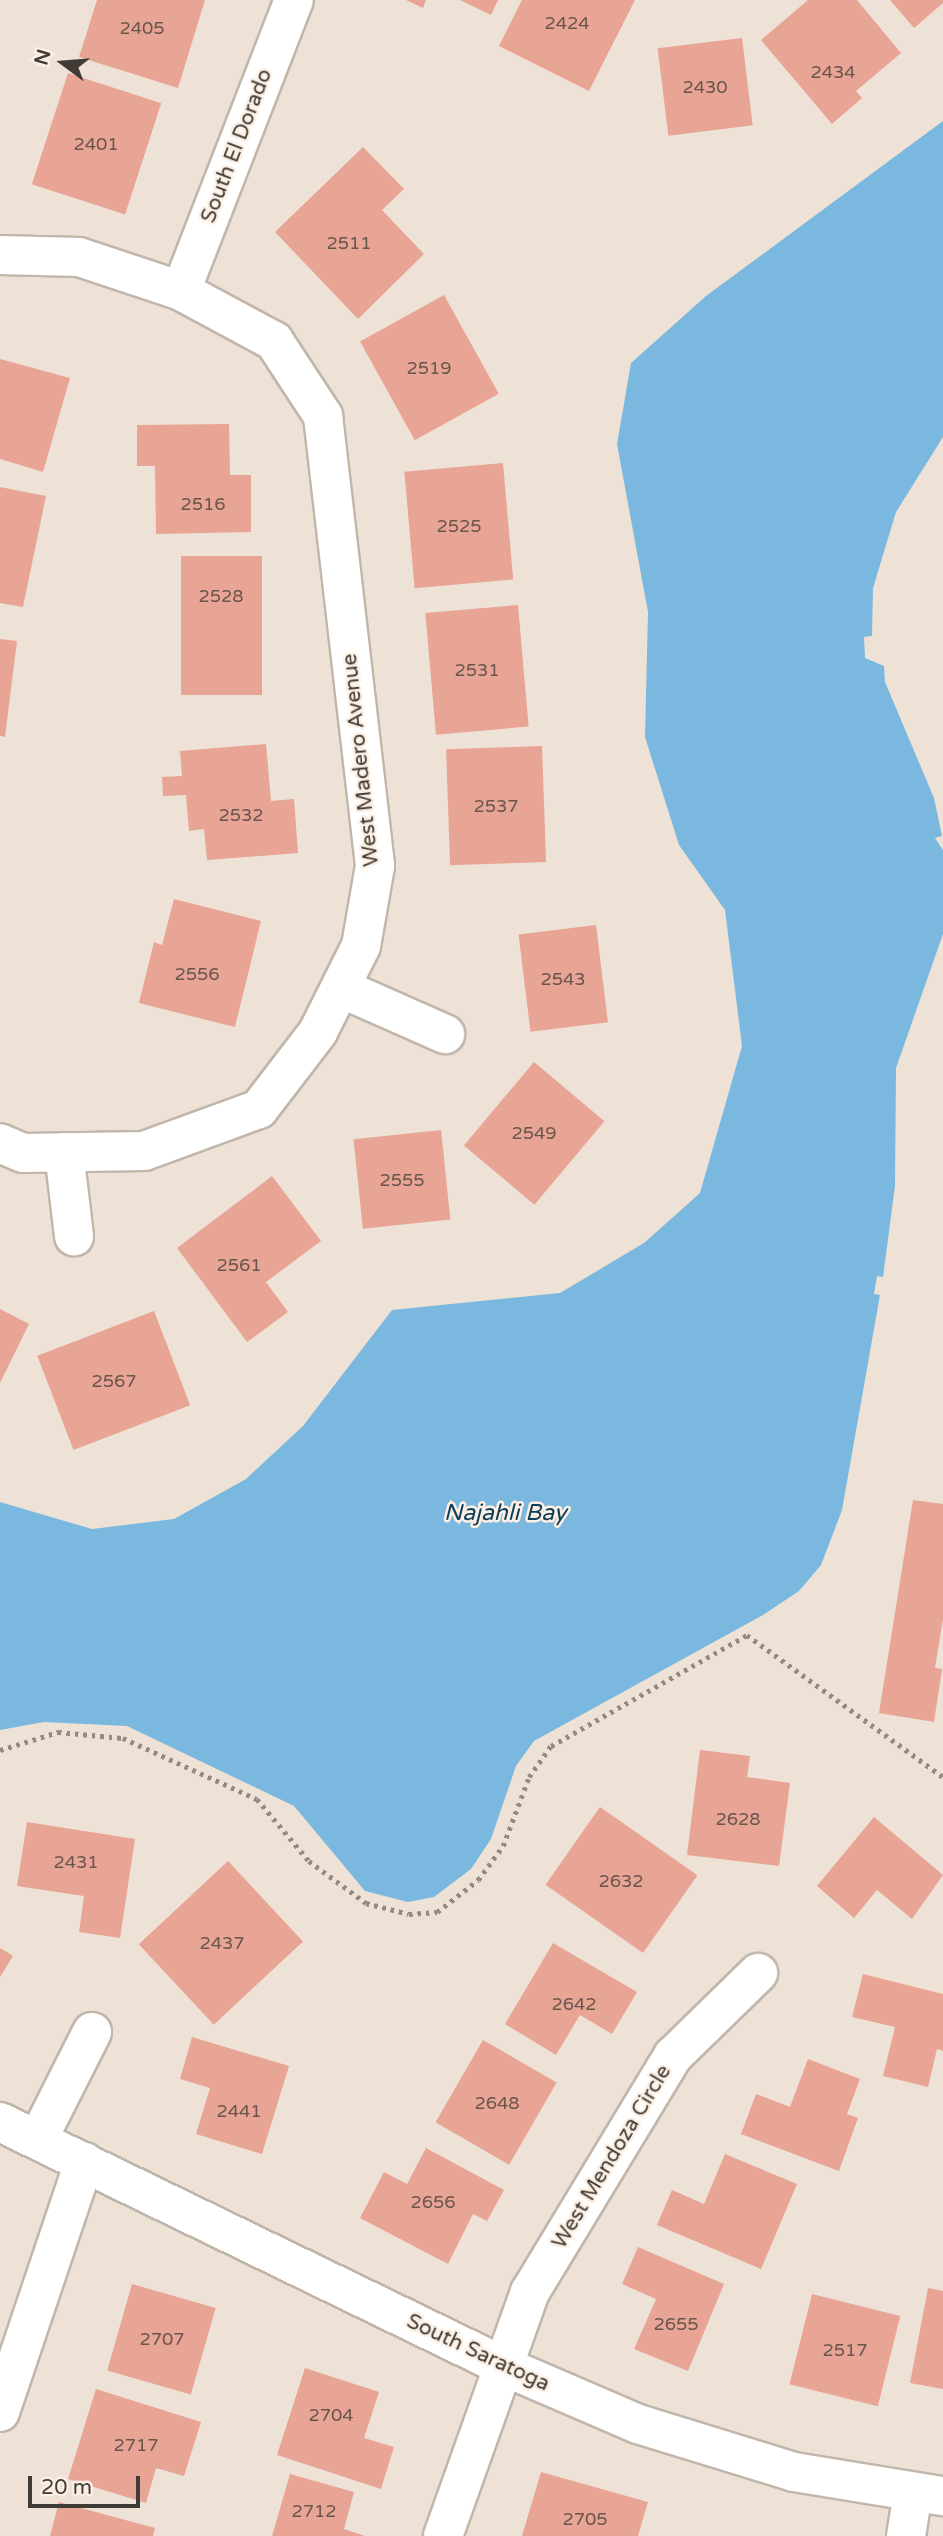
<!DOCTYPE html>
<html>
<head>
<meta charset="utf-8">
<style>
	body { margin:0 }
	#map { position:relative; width:943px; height:2536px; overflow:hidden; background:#eee2d6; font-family:"Varela Round",sans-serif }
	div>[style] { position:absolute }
	.water>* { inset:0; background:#7bb8df }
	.building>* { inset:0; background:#e8a495; transform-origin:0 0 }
	.path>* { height:4.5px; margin-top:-2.25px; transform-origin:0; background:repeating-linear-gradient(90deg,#938b82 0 3.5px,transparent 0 8.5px) }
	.roads { filter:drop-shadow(2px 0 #c2b6ab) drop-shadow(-2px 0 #c2b6ab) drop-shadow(0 2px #c2b6ab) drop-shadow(0 -2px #c2b6ab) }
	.minor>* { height:38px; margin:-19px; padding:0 19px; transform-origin:19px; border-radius:19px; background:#fff }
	span { translate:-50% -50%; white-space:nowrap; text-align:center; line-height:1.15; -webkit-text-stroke:5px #fcefe4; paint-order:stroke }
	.number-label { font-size:18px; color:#6a554e }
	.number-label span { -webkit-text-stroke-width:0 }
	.street-label { font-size:21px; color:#403b36 }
	.water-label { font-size:23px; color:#0e3f5a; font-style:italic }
	.north { position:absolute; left:28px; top:28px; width:70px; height:70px; -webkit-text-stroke:5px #fcefe4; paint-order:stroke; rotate:286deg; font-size:19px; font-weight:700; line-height:28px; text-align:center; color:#403b36 }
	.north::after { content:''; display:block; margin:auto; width:24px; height:32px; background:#403b36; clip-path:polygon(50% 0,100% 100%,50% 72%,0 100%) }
	.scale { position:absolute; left:28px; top:2476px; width:112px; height:32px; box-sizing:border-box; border:4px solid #403b36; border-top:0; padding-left:9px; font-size:21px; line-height:24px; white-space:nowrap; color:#403b36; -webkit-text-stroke:5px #fcefe4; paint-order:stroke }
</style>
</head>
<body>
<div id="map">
	<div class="water">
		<i style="clip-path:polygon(943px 121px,943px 437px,896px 512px,873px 588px,872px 636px,864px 637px,865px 658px,884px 666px,885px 682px,934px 798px,942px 836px,935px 838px,943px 850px,943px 934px,896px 1068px,895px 1186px,883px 1277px,877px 1276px,874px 1294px,880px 1295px,842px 1510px,821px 1565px,799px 1591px,763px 1615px,534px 1741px,516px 1766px,491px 1839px,471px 1869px,434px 1897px,408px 1902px,365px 1891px,294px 1806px,127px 1726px,44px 1722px,0 1730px,0 1502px,92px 1529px,174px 1519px,246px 1479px,303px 1426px,392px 1310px,560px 1293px,644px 1243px,700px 1193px,742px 1046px,725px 910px,679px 845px,645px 737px,648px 612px,617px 444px,631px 363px,706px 296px)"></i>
	</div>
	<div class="building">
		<i style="clip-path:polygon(97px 0,205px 0,178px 88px,79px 57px)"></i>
		<i style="clip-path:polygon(406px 0,426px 0,423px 8px)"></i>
		<i style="clip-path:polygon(460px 0,498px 0,491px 15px)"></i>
		<i style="clip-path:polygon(522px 0,635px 0,589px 91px,499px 46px)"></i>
		<i style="clip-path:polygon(808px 0,857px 0,901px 53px,856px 91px,862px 98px,832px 124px,761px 40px)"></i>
		<i style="clip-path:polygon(890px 0,943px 0,943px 3px,914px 28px)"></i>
		<i style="left:742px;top:38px;width:88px;height:85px;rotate:83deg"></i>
		<i style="left:68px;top:73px;width:98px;height:117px;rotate:18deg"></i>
		<i style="clip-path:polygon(363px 147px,404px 189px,382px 210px,424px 254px,358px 319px,275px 232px)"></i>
		<i style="left:444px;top:295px;width:113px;height:96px;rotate:61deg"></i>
		<i style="clip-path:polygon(0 359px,70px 378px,43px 472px,0 459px)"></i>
		<i style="clip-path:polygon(229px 424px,230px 475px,251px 475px,251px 532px,156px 534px,155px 466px,137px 466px,137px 425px)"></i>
		<i style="left:503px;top:463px;width:117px;height:99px;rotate:85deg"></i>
		<i style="clip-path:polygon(0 487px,46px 496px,23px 607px,0 603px)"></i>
		<i style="left:181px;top:556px;width:81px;height:139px"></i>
		<i style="left:518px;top:605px;width:122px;height:93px;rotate:85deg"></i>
		<i style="clip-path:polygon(0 639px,17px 641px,5px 737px,0 736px)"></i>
		<i style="clip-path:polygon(266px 744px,271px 801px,294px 799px,298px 853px,207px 860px,204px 829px,189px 831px,186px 795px,163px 796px,162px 777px,182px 776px,180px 751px)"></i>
		<i style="left:542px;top:746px;width:116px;height:96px;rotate:88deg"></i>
		<i style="clip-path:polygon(174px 899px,261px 921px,235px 1027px,139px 1003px,154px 942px,162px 945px)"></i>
		<i style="left:596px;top:925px;width:98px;height:78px;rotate:83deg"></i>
		<i style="left:534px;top:1062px;width:92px;height:109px;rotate:40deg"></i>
		<i style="left:441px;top:1130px;width:90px;height:88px;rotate:84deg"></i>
		<i style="clip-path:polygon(272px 1176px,321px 1241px,266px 1282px,288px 1312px,247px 1342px,177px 1248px)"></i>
		<i style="clip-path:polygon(0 1309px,29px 1324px,0 1383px)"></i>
		<i style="left:154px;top:1311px;width:101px;height:125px;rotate:69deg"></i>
		<i style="clip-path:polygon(913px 1500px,943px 1504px,943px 1619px,935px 1668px,942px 1669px,934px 1722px,879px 1713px)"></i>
		<i style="clip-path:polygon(700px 1750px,750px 1756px,747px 1777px,790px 1783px,779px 1866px,687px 1855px)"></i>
		<i style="left:600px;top:1807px;width:119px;height:95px;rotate:35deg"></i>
		<i style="clip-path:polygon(874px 1817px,943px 1875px,912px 1919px,877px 1890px,854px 1918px,817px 1886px)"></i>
		<i style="clip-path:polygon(27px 1822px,135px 1839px,120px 1938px,79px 1932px,84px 1896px,17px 1886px)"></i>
		<i style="left:228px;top:1861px;width:110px;height:122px;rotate:47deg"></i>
		<i style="clip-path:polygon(553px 1943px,637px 1992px,612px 2034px,580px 2015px,556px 2055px,505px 2024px)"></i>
		<i style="clip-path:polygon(0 1948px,13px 1956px,0 1977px)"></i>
		<i style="clip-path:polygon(863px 1974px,943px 1994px,943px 2051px,937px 2049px,928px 2087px,883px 2076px,895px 2027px,852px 2017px)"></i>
		<i style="clip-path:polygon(192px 2037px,289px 2066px,262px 2154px,196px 2134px,210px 2088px,180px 2079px)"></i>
		<i style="left:483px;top:2040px;width:85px;height:95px;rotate:30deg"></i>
		<i style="clip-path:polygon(808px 2059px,860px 2079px,847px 2114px,858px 2118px,839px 2171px,741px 2134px,756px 2094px,790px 2107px)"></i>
		<i style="clip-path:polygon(426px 2148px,504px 2190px,487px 2221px,473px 2214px,448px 2264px,360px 2218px,384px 2172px,407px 2184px)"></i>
		<i style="clip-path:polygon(725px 2154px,797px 2184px,761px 2269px,657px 2225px,672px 2190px,704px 2204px)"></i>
		<i style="clip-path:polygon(638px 2247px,724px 2284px,688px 2371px,634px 2349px,656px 2299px,622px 2284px)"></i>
		<i style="left:132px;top:2284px;width:87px;height:90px;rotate:16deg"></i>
		<i style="clip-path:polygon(928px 2288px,943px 2291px,943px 2389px,910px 2383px)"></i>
		<i style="left:812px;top:2294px;width:91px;height:93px;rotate:14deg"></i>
		<i style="clip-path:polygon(305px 2368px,379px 2392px,364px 2438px,394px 2447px,381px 2489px,277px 2455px)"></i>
		<i style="clip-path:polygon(96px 2389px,201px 2422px,184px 2476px,156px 2468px,146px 2503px,68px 2479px)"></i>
		<i style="clip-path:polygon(541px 2472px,648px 2502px,638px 2536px,522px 2536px)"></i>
		<i style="clip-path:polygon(290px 2474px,354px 2492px,344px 2529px,365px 2536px,272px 2536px)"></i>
		<i style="clip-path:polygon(59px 2502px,155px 2528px,153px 2536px,50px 2536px)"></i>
	</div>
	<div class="path">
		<i style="left:0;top:1750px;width:61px;rotate:-17.2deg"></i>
		<i style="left:58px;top:1732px;width:65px;rotate:5.3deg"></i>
		<i style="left:123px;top:1738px;width:147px;rotate:24.5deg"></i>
		<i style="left:257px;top:1799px;width:81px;rotate:50deg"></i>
		<i style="left:309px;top:1861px;width:71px;rotate:36.4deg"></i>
		<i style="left:366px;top:1903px;width:44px;rotate:14.3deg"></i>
		<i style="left:409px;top:1914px;width:28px;rotate:-4deg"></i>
		<i style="left:437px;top:1912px;width:52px;rotate:-38deg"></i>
		<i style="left:478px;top:1880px;width:42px;rotate:-53.7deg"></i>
		<i style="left:503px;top:1846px;width:74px;rotate:-69.4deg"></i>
		<i style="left:529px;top:1777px;width:38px;rotate:-55deg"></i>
		<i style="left:551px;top:1746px;width:225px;rotate:-29.5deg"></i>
		<i style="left:747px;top:1635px;width:242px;rotate:35.9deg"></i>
	</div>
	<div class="roads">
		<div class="minor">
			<i style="left:0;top:255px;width:79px;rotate:1.5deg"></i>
			<i style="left:79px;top:257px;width:108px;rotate:18.4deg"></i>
			<i style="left:181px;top:291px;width:106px;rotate:28.3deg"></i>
			<i style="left:274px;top:341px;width:90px;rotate:56.8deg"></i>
			<i style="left:323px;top:416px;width:453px;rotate:83.4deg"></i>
			<i style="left:375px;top:866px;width:81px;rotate:99.9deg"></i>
			<i style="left:361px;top:946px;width:96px;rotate:116.6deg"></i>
			<i style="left:318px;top:1032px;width:97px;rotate:127.5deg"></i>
			<i style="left:259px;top:1109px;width:122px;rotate:159.9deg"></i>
			<i style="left:144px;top:1151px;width:121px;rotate:179.1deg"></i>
			<i style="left:23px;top:1153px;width:25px;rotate:-157deg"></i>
			<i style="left:181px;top:291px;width:312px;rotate:-68.8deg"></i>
			<i style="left:341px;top:988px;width:114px;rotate:23.9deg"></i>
			<i style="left:64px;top:1152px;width:85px;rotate:83.2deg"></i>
			<i style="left:0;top:2122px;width:557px;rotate:25.87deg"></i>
			<i style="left:501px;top:2365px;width:149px;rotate:23.3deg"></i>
			<i style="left:638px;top:2424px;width:163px;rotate:17.1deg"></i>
			<i style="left:794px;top:2472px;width:151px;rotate:9.2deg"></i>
			<i style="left:38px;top:2139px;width:120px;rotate:-63.2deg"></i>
			<i style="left:0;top:2412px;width:264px;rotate:-71.4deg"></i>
			<i style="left:443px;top:2536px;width:259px;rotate:-70.4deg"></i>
			<i style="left:530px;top:2292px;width:276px;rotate:-58.8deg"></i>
			<i style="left:673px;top:2056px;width:119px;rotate:-44.3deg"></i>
			<i style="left:906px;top:2536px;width:44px;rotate:-80.8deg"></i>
		</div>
	</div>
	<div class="number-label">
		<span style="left:567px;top:23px">2424</span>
		<span style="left:142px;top:28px">2405</span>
		<span style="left:833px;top:72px">2434</span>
		<span style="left:705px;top:87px">2430</span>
		<span style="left:96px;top:144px">2401</span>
		<span style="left:349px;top:243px">2511</span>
		<span style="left:429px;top:368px">2519</span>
		<span style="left:203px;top:504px">2516</span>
		<span style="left:459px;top:526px">2525</span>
		<span style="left:221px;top:596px">2528</span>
		<span style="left:477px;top:670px">2531</span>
		<span style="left:496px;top:806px">2537</span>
		<span style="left:241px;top:815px">2532</span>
		<span style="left:197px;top:974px">2556</span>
		<span style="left:563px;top:979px">2543</span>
		<span style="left:534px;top:1133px">2549</span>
		<span style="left:402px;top:1180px">2555</span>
		<span style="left:239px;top:1265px">2561</span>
		<span style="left:114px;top:1381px">2567</span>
		<span style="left:738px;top:1819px">2628</span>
		<span style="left:76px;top:1862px">2431</span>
		<span style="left:621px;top:1881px">2632</span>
		<span style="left:222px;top:1943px">2437</span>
		<span style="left:574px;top:2004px">2642</span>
		<span style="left:497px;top:2103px">2648</span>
		<span style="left:239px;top:2111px">2441</span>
		<span style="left:433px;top:2202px">2656</span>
		<span style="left:676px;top:2324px">2655</span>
		<span style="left:162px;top:2339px">2707</span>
		<span style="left:845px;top:2350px">2517</span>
		<span style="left:331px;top:2415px">2704</span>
		<span style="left:136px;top:2445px">2717</span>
		<span style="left:314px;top:2511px">2712</span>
		<span style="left:585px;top:2519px">2705</span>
	</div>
	<div class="street-label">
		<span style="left:237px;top:146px;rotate:-69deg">South El Dorado</span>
		<span style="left:361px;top:760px;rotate:-96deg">West Madero Avenue</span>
		<span style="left:612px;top:2157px;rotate:-59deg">West Mendoza Circle</span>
		<span style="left:478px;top:2353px;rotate:25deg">South Saratoga</span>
	</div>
	<div class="water-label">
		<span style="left:505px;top:1513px">Najahli Bay</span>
	</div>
	<div class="north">N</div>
	<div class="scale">20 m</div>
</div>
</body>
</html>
